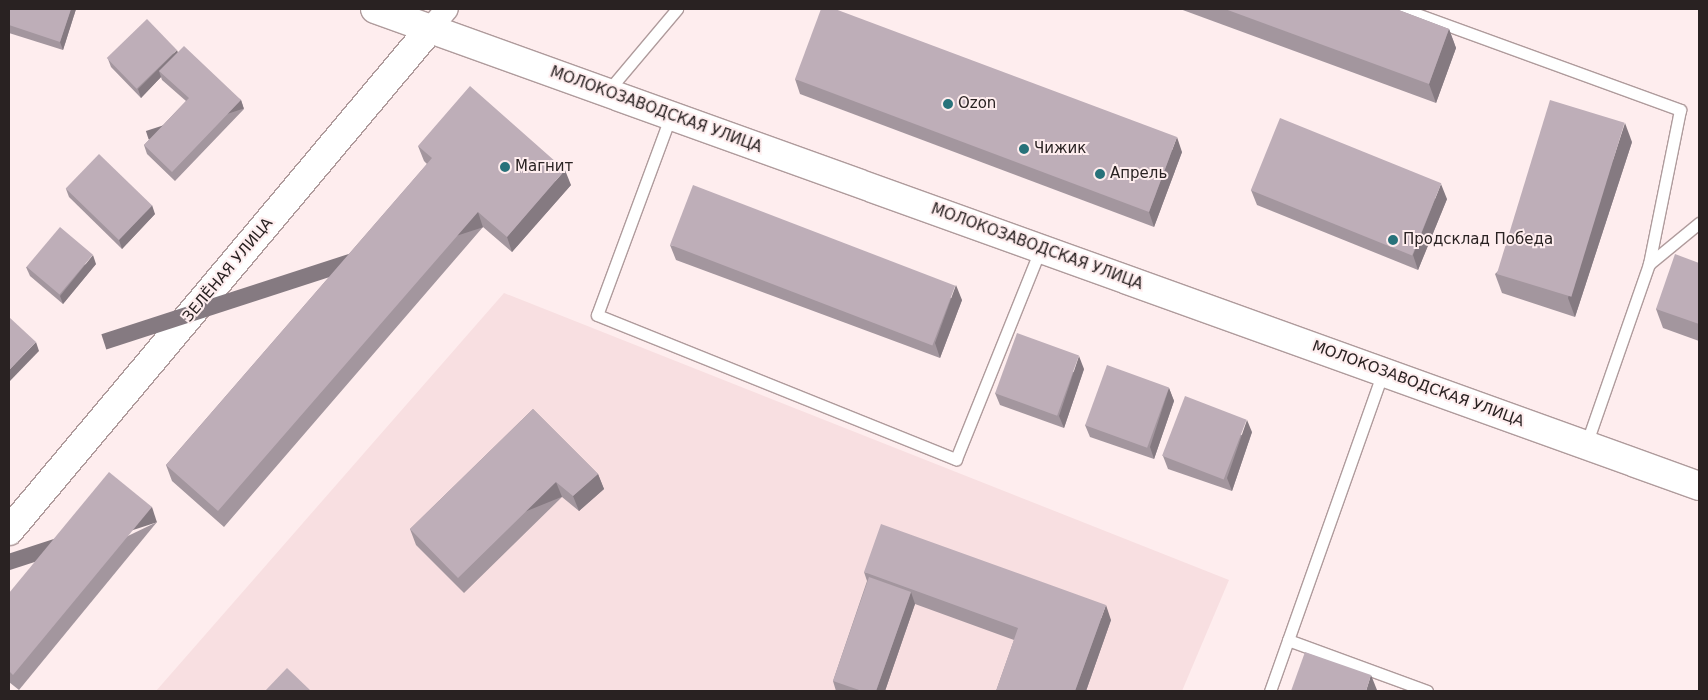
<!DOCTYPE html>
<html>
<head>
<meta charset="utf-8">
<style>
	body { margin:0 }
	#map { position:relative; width:1708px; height:700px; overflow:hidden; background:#feedee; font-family:"DejaVu Sans",sans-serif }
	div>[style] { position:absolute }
	.built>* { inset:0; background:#f8dfe1 }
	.roads { filter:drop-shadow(1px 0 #af9b9c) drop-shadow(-1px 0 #af9b9c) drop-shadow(0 1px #af9b9c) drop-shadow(0 -1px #af9b9c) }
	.lane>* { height:11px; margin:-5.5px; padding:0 5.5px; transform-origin:5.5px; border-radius:5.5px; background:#fff }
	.street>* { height:22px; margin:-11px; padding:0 11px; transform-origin:11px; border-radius:11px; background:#fff }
	.secondary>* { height:28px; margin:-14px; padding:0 14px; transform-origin:14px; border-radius:14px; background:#fff }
	.wall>* { inset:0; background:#a3969e }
	.shaded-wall>* { inset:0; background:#857a81; transform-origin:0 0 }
	.building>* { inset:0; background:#beaeb8; transform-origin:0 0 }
	.dots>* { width:14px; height:14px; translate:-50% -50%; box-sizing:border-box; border:2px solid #feedee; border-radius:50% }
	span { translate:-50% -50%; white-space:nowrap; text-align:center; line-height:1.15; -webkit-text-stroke:4px #feedee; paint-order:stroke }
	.poi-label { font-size:15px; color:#292222 }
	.left { translate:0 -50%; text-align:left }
	.street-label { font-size:15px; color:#292222 }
	.frame { position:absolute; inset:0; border:10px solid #292222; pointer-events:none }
</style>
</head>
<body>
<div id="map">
	<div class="built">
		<i style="clip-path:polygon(504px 293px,1229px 580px,1182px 691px,156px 691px)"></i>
	</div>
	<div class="roads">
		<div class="lane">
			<i style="left:1403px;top:9px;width:295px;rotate:20deg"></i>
			<i style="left:1680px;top:110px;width:157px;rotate:101.4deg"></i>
			<i style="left:1649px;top:264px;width:192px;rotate:109.2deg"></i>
			<i style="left:607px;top:92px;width:109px;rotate:-49.9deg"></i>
			<i style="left:671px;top:115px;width:213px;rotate:110.3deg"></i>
			<i style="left:597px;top:315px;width:387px;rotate:21.9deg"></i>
			<i style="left:956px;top:459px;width:227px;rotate:-68.1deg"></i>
			<i style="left:1649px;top:264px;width:65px;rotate:-39.4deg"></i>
			<i style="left:1288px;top:640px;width:148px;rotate:20.1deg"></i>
			<i style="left:1270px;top:691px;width:338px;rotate:-70.5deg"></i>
		</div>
		<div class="street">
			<i style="left:430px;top:29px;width:26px;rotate:-50deg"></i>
		</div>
		<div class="secondary">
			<i style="left:375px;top:9px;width:1407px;rotate:19.81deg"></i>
			<i style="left:9px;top:531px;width:655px;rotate:-50.02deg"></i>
		</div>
	</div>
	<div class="wall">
		<i style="clip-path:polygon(9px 9px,76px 9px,63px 50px,9px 33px)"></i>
		<i style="clip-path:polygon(1180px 9px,1396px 9px,1449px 29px,1456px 48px,1436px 103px)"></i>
		<i style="clip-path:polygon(178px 53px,241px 100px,244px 109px,175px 181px,147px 154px,144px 145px,186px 101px,162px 80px,161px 77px,141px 98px,111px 67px,108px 59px)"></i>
		<i style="clip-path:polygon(795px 79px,1182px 152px,1154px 227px,800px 94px)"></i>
		<i style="clip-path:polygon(1632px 142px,1575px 317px,1502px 293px,1495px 274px)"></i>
		<i style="clip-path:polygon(418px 146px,571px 185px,512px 252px,483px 227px,224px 527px,172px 481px,166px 465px,427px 164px,424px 161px)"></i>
		<i style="clip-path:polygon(66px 189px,155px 214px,122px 249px,69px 197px)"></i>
		<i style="clip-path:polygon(1251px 190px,1447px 199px,1418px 270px,1257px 205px)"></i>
		<i style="clip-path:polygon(670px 245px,962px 300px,940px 358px,676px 260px)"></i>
		<i style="clip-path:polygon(1699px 263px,1699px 341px,1663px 328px,1656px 309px)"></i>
		<i style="clip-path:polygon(96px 264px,63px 304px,30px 276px,26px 267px)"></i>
		<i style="clip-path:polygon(1084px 369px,1064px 428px,1000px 405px,995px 393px)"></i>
		<i style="clip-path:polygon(1169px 388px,1174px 401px,1154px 459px,1090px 437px,1085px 425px)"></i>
		<i style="clip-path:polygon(533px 409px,598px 474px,604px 489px,579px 511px,562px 497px,464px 593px,416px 545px,410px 529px)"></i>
		<i style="clip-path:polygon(1252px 432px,1232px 491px,1168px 469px,1163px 456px)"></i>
		<i style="clip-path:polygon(157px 522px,19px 690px,9px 682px,9px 593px)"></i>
		<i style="clip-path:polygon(864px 572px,1111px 620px,1086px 691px,996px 691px,1014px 640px,915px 604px,885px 691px,836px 691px,833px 681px,867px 581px)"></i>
	</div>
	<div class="shaded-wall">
		<i style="clip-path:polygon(71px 9px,76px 9px,63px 50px,60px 42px)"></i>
		<i style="clip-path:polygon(1449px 29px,1456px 48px,1436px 103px,1429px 84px)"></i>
		<i style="clip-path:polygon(177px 50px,180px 58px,159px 71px,161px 77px,141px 98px,138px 89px)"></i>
		<i style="left:241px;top:100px;width:9px;height:100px;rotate:72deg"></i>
		<i style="clip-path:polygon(1625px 123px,1632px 142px,1575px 317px,1568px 298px)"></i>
		<i style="clip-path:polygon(1177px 137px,1182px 152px,1154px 227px,1149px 212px)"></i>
		<i style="clip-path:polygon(565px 170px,571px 185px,512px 252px,507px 237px)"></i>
		<i style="clip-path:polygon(1441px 184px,1447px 199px,1418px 270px,1413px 255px)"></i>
		<i style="clip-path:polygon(152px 205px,155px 214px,122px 249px,119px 240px)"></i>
		<i style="left:478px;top:212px;width:16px;height:396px;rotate:72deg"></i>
		<i style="clip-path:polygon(93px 255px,96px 264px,63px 304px,60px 296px)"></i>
		<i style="clip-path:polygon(956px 285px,962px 300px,940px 358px,935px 343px)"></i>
		<i style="clip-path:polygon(36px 342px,39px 351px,9px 382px,9px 370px)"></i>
		<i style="clip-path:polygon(1079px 356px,1084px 369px,1064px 428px,1059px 416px)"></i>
		<i style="clip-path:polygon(1169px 388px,1174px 401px,1154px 459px,1150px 447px)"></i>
		<i style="clip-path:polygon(1247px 420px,1252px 432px,1232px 491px,1227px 478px)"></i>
		<i style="clip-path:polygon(598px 474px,604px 489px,579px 511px,573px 496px)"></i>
		<i style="left:556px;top:482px;width:16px;height:137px;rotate:68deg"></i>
		<i style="left:152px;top:507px;width:16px;height:218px;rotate:72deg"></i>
		<i style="clip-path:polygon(911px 592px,915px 604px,885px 691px,876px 691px)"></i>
		<i style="clip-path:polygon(1106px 605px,1111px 620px,1086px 691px,1075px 691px)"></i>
		<i style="clip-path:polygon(1371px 675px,1377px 690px,1377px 691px,1366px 691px)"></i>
	</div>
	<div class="building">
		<i style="clip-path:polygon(9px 9px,71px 9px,60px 42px,9px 25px)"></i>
		<i style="clip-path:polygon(821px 9px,835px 9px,1177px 137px,1149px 212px,795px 79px)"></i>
		<i style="clip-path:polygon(1225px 9px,1396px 9px,1449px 29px,1429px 84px)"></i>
		<i style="left:147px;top:19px;width:43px;height:56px;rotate:46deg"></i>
		<i style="clip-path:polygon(184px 46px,241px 100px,172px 172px,144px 145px,189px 98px,159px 71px)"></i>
		<i style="clip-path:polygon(470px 86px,565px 170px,507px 237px,478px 212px,218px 511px,166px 465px,432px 158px,418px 146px)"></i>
		<i style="left:1550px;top:100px;width:78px;height:182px;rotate:17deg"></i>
		<i style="left:1280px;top:118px;width:174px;height:78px;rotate:22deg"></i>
		<i style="left:99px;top:154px;width:74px;height:48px;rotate:44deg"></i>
		<i style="left:693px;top:185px;width:281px;height:64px;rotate:21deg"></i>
		<i style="left:60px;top:227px;width:43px;height:52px;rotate:40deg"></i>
		<i style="clip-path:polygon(1675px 254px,1699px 263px,1699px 324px,1656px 309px)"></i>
		<i style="clip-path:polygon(9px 317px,36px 342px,9px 370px)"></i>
		<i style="left:1017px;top:333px;width:66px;height:64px;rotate:20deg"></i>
		<i style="left:1107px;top:365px;width:66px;height:64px;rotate:20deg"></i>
		<i style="left:1185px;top:396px;width:66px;height:64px;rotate:21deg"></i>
		<i style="clip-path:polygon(533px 409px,598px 474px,573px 496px,556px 482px,458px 578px,410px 529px)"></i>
		<i style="clip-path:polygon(109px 472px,152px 507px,13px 675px,9px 671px,9px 593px)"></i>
		<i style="clip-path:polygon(881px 524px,1106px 605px,1075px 691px,996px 691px,1018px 628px,864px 572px)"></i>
		<i style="clip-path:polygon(869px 577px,911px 592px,876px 691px,862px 691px,833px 681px)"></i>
		<i style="clip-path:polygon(1305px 652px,1371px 675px,1366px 691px,1291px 691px)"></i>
		<i style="clip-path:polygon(287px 668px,311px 691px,265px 691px)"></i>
	</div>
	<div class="dots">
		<i style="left:948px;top:104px;background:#28727a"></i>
		<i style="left:1024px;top:149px;background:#28727a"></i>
		<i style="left:505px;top:167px;background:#28727a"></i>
		<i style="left:1100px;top:174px;background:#28727a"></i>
		<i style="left:1393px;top:240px;background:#28727a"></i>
	</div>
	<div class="poi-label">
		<span class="left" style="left:958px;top:104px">Ozon</span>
		<span class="left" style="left:1034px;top:149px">Чижик</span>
		<span class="left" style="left:515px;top:167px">Магнит</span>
		<span class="left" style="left:1110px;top:174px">Апрель</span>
		<span class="left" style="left:1403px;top:240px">Продсклад Победа</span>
	</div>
	<div class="street-label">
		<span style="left:656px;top:110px;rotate:20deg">МОЛОКОЗАВОДСКАЯ УЛИЦА</span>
		<span style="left:1037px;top:247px;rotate:20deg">МОЛОКОЗАВОДСКАЯ УЛИЦА</span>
		<span style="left:228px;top:270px;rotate:-50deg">ЗЕЛЁНАЯ УЛИЦА</span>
		<span style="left:1418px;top:384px;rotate:20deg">МОЛОКОЗАВОДСКАЯ УЛИЦА</span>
	</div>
	<div class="frame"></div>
</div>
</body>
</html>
